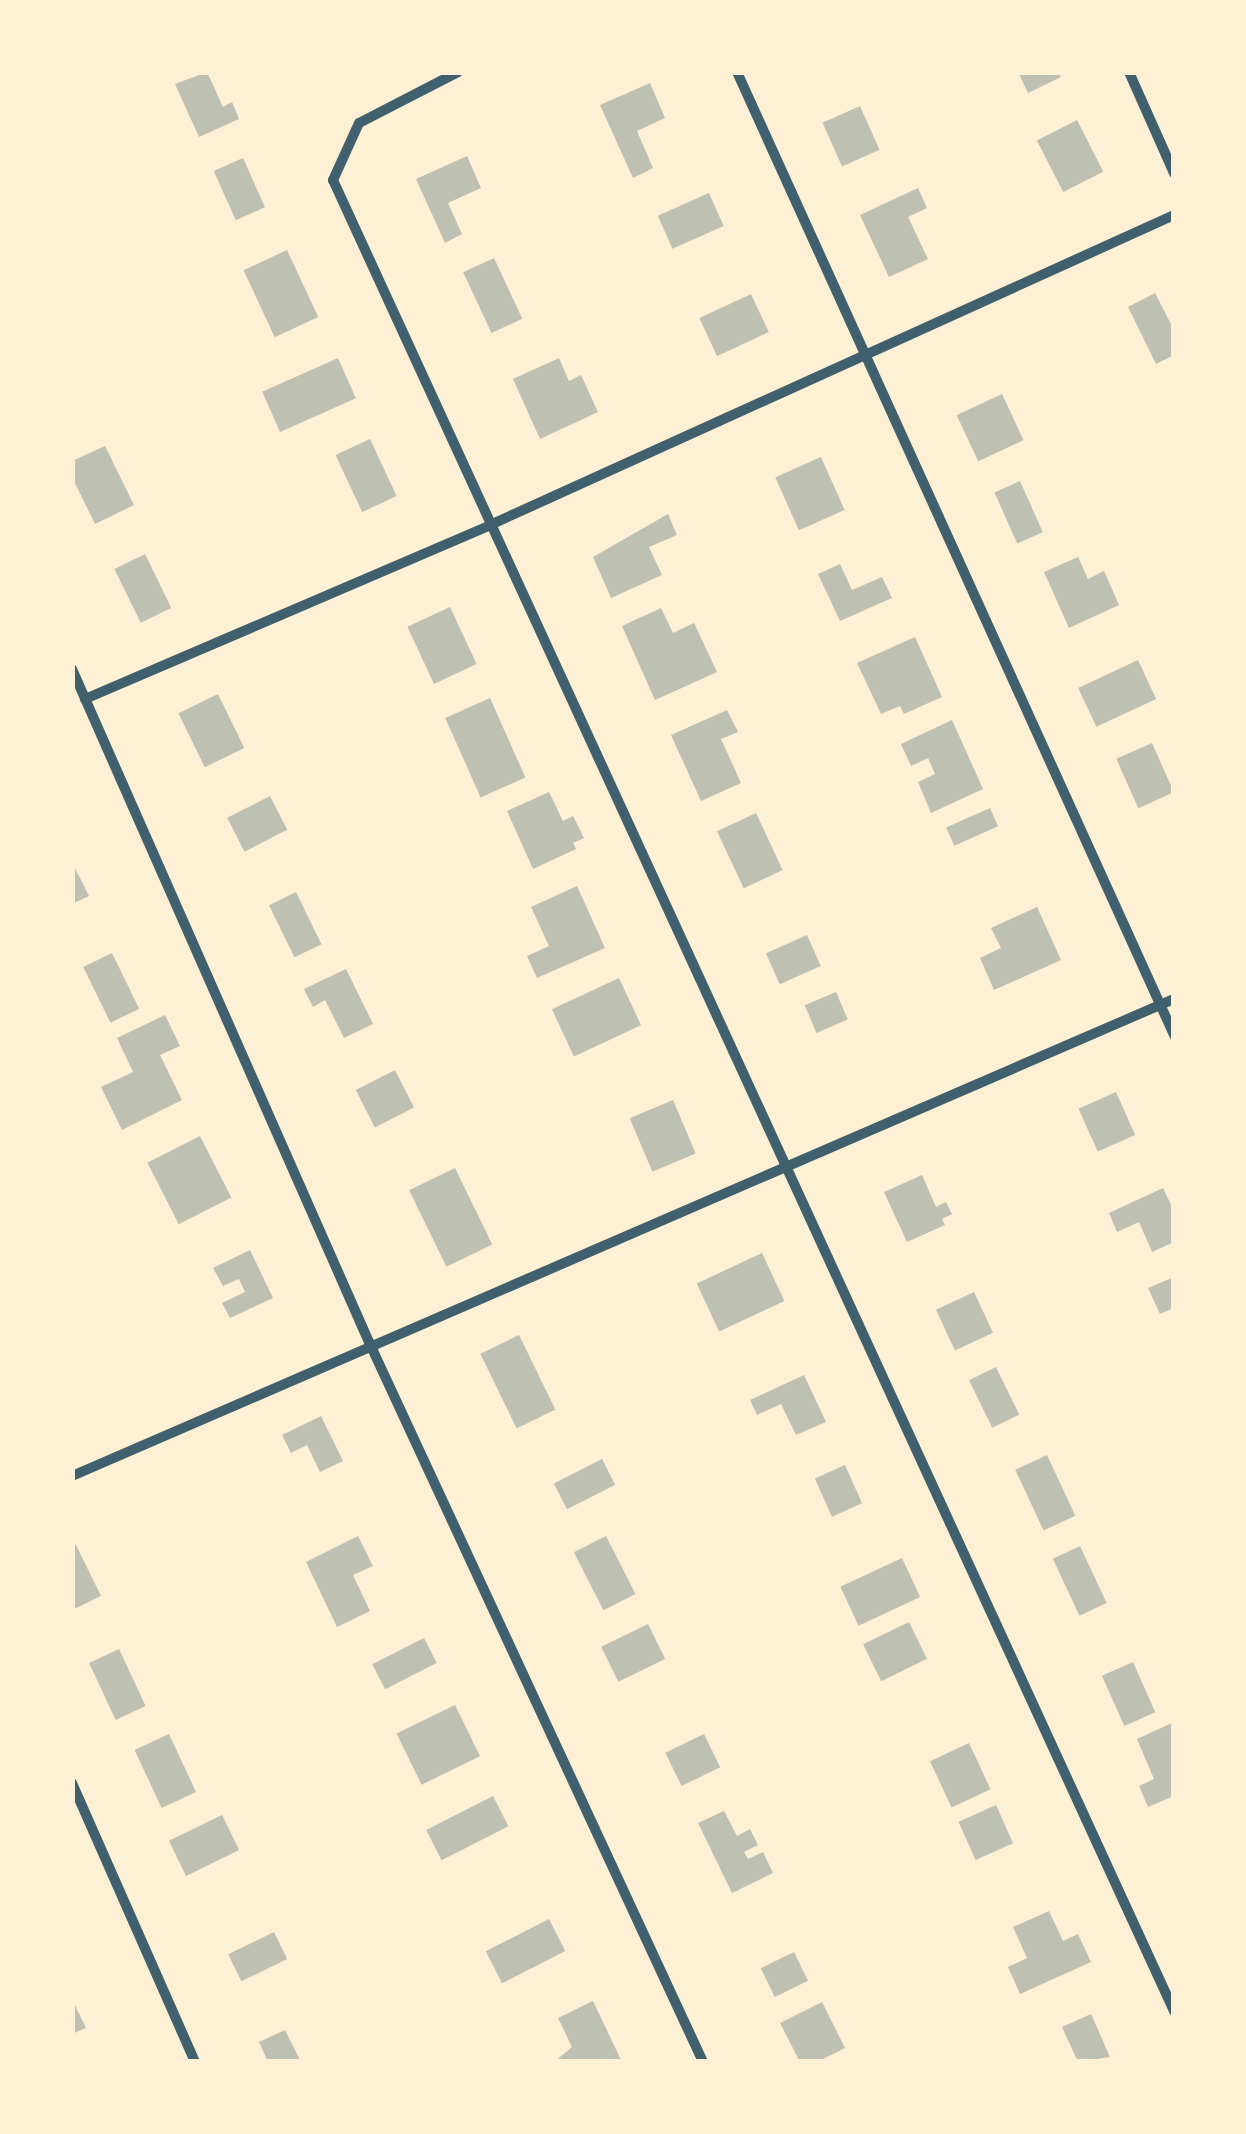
<!DOCTYPE html>
<html>
<head>
<meta charset="utf-8">
<style>
	body { margin:0 }
	#map { position:relative; width:1246px; height:2134px; overflow:hidden; background:#fdf0d5; font-family:Mulish,sans-serif }
	div>[style] { position:absolute }
	.building>* { inset:0; background:#bec0b2; transform-origin:0 0 }
	.minor>* { height:10px; margin:-5px; padding:0 5px; transform-origin:5px; border-radius:5px; background:#3f606c }
	span { translate:-50% -50%; white-space:nowrap; text-align:center; line-height:1.15; -webkit-text-stroke:10px #fdf0d5; paint-order:stroke }
	.frame { position:absolute; inset:0; border:75px solid #fdf0d5; pointer-events:none }
</style>
</head>
<body>
<div id="map">
	<div class="building">
		<i style="clip-path:polygon(207px 72px,223px 107px,232px 102px,239px 119px,199px 137px,175px 84px)"></i>
		<i style="clip-path:polygon(1018px 72px,1058px 72px,1061px 77px,1028px 93px)"></i>
		<i style="clip-path:polygon(650px 83px,665px 118px,637px 131px,653px 168px,633px 178px,600px 105px)"></i>
		<i style="left:860px;top:106px;width:48px;height:41px;rotate:66deg"></i>
		<i style="left:1077px;top:120px;width:58px;height:45px;rotate:63deg"></i>
		<i style="clip-path:polygon(467px 156px,481px 188px,448px 203px,462px 234px,445px 243px,416px 179px)"></i>
		<i style="left:243px;top:158px;width:54px;height:32px;rotate:66deg"></i>
		<i style="clip-path:polygon(918px 188px,927px 208px,908px 217px,928px 259px,889px 277px,860px 215px)"></i>
		<i style="left:709px;top:193px;width:36px;height:56px;rotate:66deg"></i>
		<i style="left:287px;top:250px;width:74px;height:48px;rotate:65deg"></i>
		<i style="left:494px;top:258px;width:67px;height:34px;rotate:65deg"></i>
		<i style="clip-path:polygon(1155px 293px,1174px 330px,1174px 355px,1156px 364px,1128px 307px)"></i>
		<i style="left:751px;top:294px;width:42px;height:57px;rotate:65deg"></i>
		<i style="left:338px;top:358px;width:44px;height:83px;rotate:66deg"></i>
		<i style="clip-path:polygon(559px 358px,569px 381px,581px 375px,598px 412px,540px 439px,513px 379px)"></i>
		<i style="left:1002px;top:394px;width:51px;height:50px;rotate:65deg"></i>
		<i style="left:370px;top:439px;width:63px;height:38px;rotate:65deg"></i>
		<i style="clip-path:polygon(105px 446px,134px 505px,95px 524px,72px 477px,72px 461px)"></i>
		<i style="left:821px;top:457px;width:58px;height:50px;rotate:66deg"></i>
		<i style="left:1020px;top:481px;width:56px;height:28px;rotate:66deg"></i>
		<i style="clip-path:polygon(668px 514px,677px 535px,649px 547px,662px 575px,611px 598px,593px 557px)"></i>
		<i style="left:145px;top:554px;width:60px;height:34px;rotate:64deg"></i>
		<i style="clip-path:polygon(1078px 557px,1088px 579px,1104px 571px,1119px 605px,1069px 628px,1044px 572px)"></i>
		<i style="clip-path:polygon(840px 564px,852px 590px,882px 577px,892px 598px,840px 621px,818px 574px)"></i>
		<i style="left:450px;top:607px;width:63px;height:47px;rotate:65deg"></i>
		<i style="clip-path:polygon(661px 608px,673px 633px,694px 623px,717px 672px,655px 700px,622px 626px)"></i>
		<i style="clip-path:polygon(915px 637px,942px 697px,904px 714px,900px 706px,881px 714px,857px 663px)"></i>
		<i style="left:1138px;top:660px;width:43px;height:66px;rotate:65deg"></i>
		<i style="left:218px;top:694px;width:60px;height:44px;rotate:64deg"></i>
		<i style="left:490px;top:698px;width:87px;height:49px;rotate:66deg"></i>
		<i style="clip-path:polygon(727px 710px,738px 732px,721px 739px,741px 783px,701px 801px,671px 735px)"></i>
		<i style="clip-path:polygon(952px 720px,983px 789px,931px 813px,918px 782px,935px 774px,928px 758px,911px 766px,901px 744px)"></i>
		<i style="left:1152px;top:743px;width:54px;height:39px;rotate:66deg"></i>
		<i style="clip-path:polygon(549px 792px,563px 821px,573px 816px,584px 838px,573px 843px,576px 849px,533px 869px,507px 811px)"></i>
		<i style="left:270px;top:796px;width:38px;height:48px;rotate:63deg"></i>
		<i style="left:990px;top:808px;width:20px;height:48px;rotate:66deg"></i>
		<i style="left:756px;top:813px;width:63px;height:43px;rotate:65deg"></i>
		<i style="clip-path:polygon(72px 862px,89px 896px,72px 904px)"></i>
		<i style="clip-path:polygon(577px 886px,605px 948px,537px 978px,527px 956px,549px 946px,531px 907px)"></i>
		<i style="left:296px;top:892px;width:58px;height:30px;rotate:64deg"></i>
		<i style="clip-path:polygon(1037px 907px,1061px 960px,994px 990px,980px 958px,1001px 948px,991px 928px)"></i>
		<i style="left:807px;top:935px;width:34px;height:45px;rotate:66deg"></i>
		<i style="left:112px;top:953px;width:62px;height:32px;rotate:64deg"></i>
		<i style="clip-path:polygon(346px 969px,373px 1024px,344px 1038px,325px 1000px,313px 1007px,304px 989px)"></i>
		<i style="left:619px;top:978px;width:52px;height:74px;rotate:65deg"></i>
		<i style="left:836px;top:992px;width:30px;height:34px;rotate:67deg"></i>
		<i style="clip-path:polygon(165px 1015px,180px 1046px,160px 1055px,182px 1100px,122px 1130px,101px 1087px,133px 1072px,117px 1038px)"></i>
		<i style="left:395px;top:1070px;width:42px;height:44px;rotate:63deg"></i>
		<i style="left:1116px;top:1092px;width:47px;height:41px;rotate:66deg"></i>
		<i style="left:673px;top:1100px;width:58px;height:47px;rotate:67deg"></i>
		<i style="left:200px;top:1136px;width:69px;height:59px;rotate:63deg"></i>
		<i style="left:455px;top:1168px;width:85px;height:51px;rotate:64deg"></i>
		<i style="clip-path:polygon(922px 1175px,936px 1207px,946px 1202px,952px 1214px,942px 1219px,945px 1225px,907px 1242px,884px 1192px)"></i>
		<i style="clip-path:polygon(1163px 1188px,1174px 1211px,1174px 1242px,1152px 1252px,1139px 1222px,1117px 1232px,1109px 1213px)"></i>
		<i style="clip-path:polygon(250px 1250px,273px 1298px,230px 1318px,222px 1303px,245px 1292px,239px 1279px,223px 1286px,213px 1268px)"></i>
		<i style="left:762px;top:1253px;width:53px;height:72px;rotate:65deg"></i>
		<i style="clip-path:polygon(1174px 1277px,1174px 1308px,1160px 1314px,1148px 1288px)"></i>
		<i style="left:974px;top:1292px;width:45px;height:42px;rotate:65deg"></i>
		<i style="left:519px;top:1335px;width:83px;height:43px;rotate:64deg"></i>
		<i style="left:996px;top:1367px;width:53px;height:30px;rotate:64deg"></i>
		<i style="clip-path:polygon(804px 1375px,826px 1422px,796px 1435px,781px 1404px,757px 1415px,750px 1400px)"></i>
		<i style="clip-path:polygon(321px 1416px,343px 1461px,320px 1472px,307px 1445px,291px 1453px,282px 1435px)"></i>
		<i style="left:1047px;top:1455px;width:67px;height:35px;rotate:65deg"></i>
		<i style="left:602px;top:1459px;width:29px;height:54px;rotate:63deg"></i>
		<i style="left:845px;top:1465px;width:42px;height:33px;rotate:66deg"></i>
		<i style="clip-path:polygon(358px 1536px,373px 1566px,353px 1575px,370px 1611px,337px 1627px,306px 1562px)"></i>
		<i style="left:606px;top:1536px;width:65px;height:36px;rotate:63deg"></i>
		<i style="clip-path:polygon(75px 1543px,101px 1596px,72px 1610px,72px 1545px)"></i>
		<i style="left:1080px;top:1546px;width:63px;height:30px;rotate:65deg"></i>
		<i style="left:902px;top:1558px;width:43px;height:68px;rotate:65deg"></i>
		<i style="left:909px;top:1622px;width:41px;height:51px;rotate:64deg"></i>
		<i style="left:648px;top:1624px;width:39px;height:52px;rotate:64deg"></i>
		<i style="left:424px;top:1638px;width:28px;height:58px;rotate:63deg"></i>
		<i style="left:119px;top:1649px;width:63px;height:33px;rotate:65deg"></i>
		<i style="left:1133px;top:1662px;width:55px;height:34px;rotate:66deg"></i>
		<i style="left:455px;top:1705px;width:57px;height:65px;rotate:64deg"></i>
		<i style="clip-path:polygon(1174px 1722px,1174px 1796px,1148px 1807px,1139px 1786px,1154px 1779px,1137px 1739px)"></i>
		<i style="left:169px;top:1734px;width:64px;height:38px;rotate:65deg"></i>
		<i style="left:704px;top:1734px;width:37px;height:43px;rotate:64deg"></i>
		<i style="left:969px;top:1743px;width:51px;height:43px;rotate:65deg"></i>
		<i style="left:493px;top:1796px;width:34px;height:75px;rotate:63deg"></i>
		<i style="left:996px;top:1805px;width:42px;height:41px;rotate:66deg"></i>
		<i style="clip-path:polygon(724px 1811px,737px 1836px,750px 1829px,758px 1845px,744px 1852px,748px 1859px,763px 1852px,773px 1873px,732px 1893px,698px 1823px)"></i>
		<i style="left:222px;top:1815px;width:39px;height:59px;rotate:64deg"></i>
		<i style="clip-path:polygon(1049px 1911px,1063px 1941px,1078px 1934px,1091px 1962px,1020px 1994px,1008px 1967px,1027px 1958px,1013px 1927px)"></i>
		<i style="left:549px;top:1919px;width:36px;height:71px;rotate:63deg"></i>
		<i style="left:274px;top:1932px;width:30px;height:51px;rotate:64deg"></i>
		<i style="left:794px;top:1952px;width:32px;height:37px;rotate:64deg"></i>
		<i style="clip-path:polygon(72px 1999px,86px 2028px,72px 2034px)"></i>
		<i style="clip-path:polygon(593px 2001px,622px 2062px,554px 2062px,572px 2047px,558px 2018px)"></i>
		<i style="clip-path:polygon(822px 2002px,845px 2048px,817px 2062px,800px 2062px,780px 2023px)"></i>
		<i style="clip-path:polygon(1091px 2014px,1110px 2057px,1078px 2062px,1062px 2027px)"></i>
		<i style="clip-path:polygon(285px 2030px,301px 2062px,268px 2062px,259px 2042px)"></i>
	</div>
	<div class="minor">
		<i style="left:458px;top:72px;width:111px;rotate:152.7deg"></i>
		<i style="left:359px;top:123px;width:63px;rotate:114.5deg"></i>
		<i style="left:333px;top:180px;width:2015px;rotate:65.33deg"></i>
		<i style="left:737px;top:72px;width:1058px;rotate:65.59deg"></i>
		<i style="left:1129px;top:72px;width:111px;rotate:66deg"></i>
		<i style="left:72px;top:669px;width:736px;rotate:66.19deg"></i>
		<i style="left:369px;top:1342px;width:794px;rotate:65.11deg"></i>
		<i style="left:85px;top:699px;width:441px;rotate:-23.2deg"></i>
		<i style="left:490px;top:525px;width:751px;rotate:-24.38deg"></i>
		<i style="left:72px;top:1476px;width:1201px;rotate:-23.41deg"></i>
		<i style="left:72px;top:1783px;width:305px;rotate:66.2deg"></i>
	</div>
	<div class="frame"></div>
</div>
</body>
</html>
